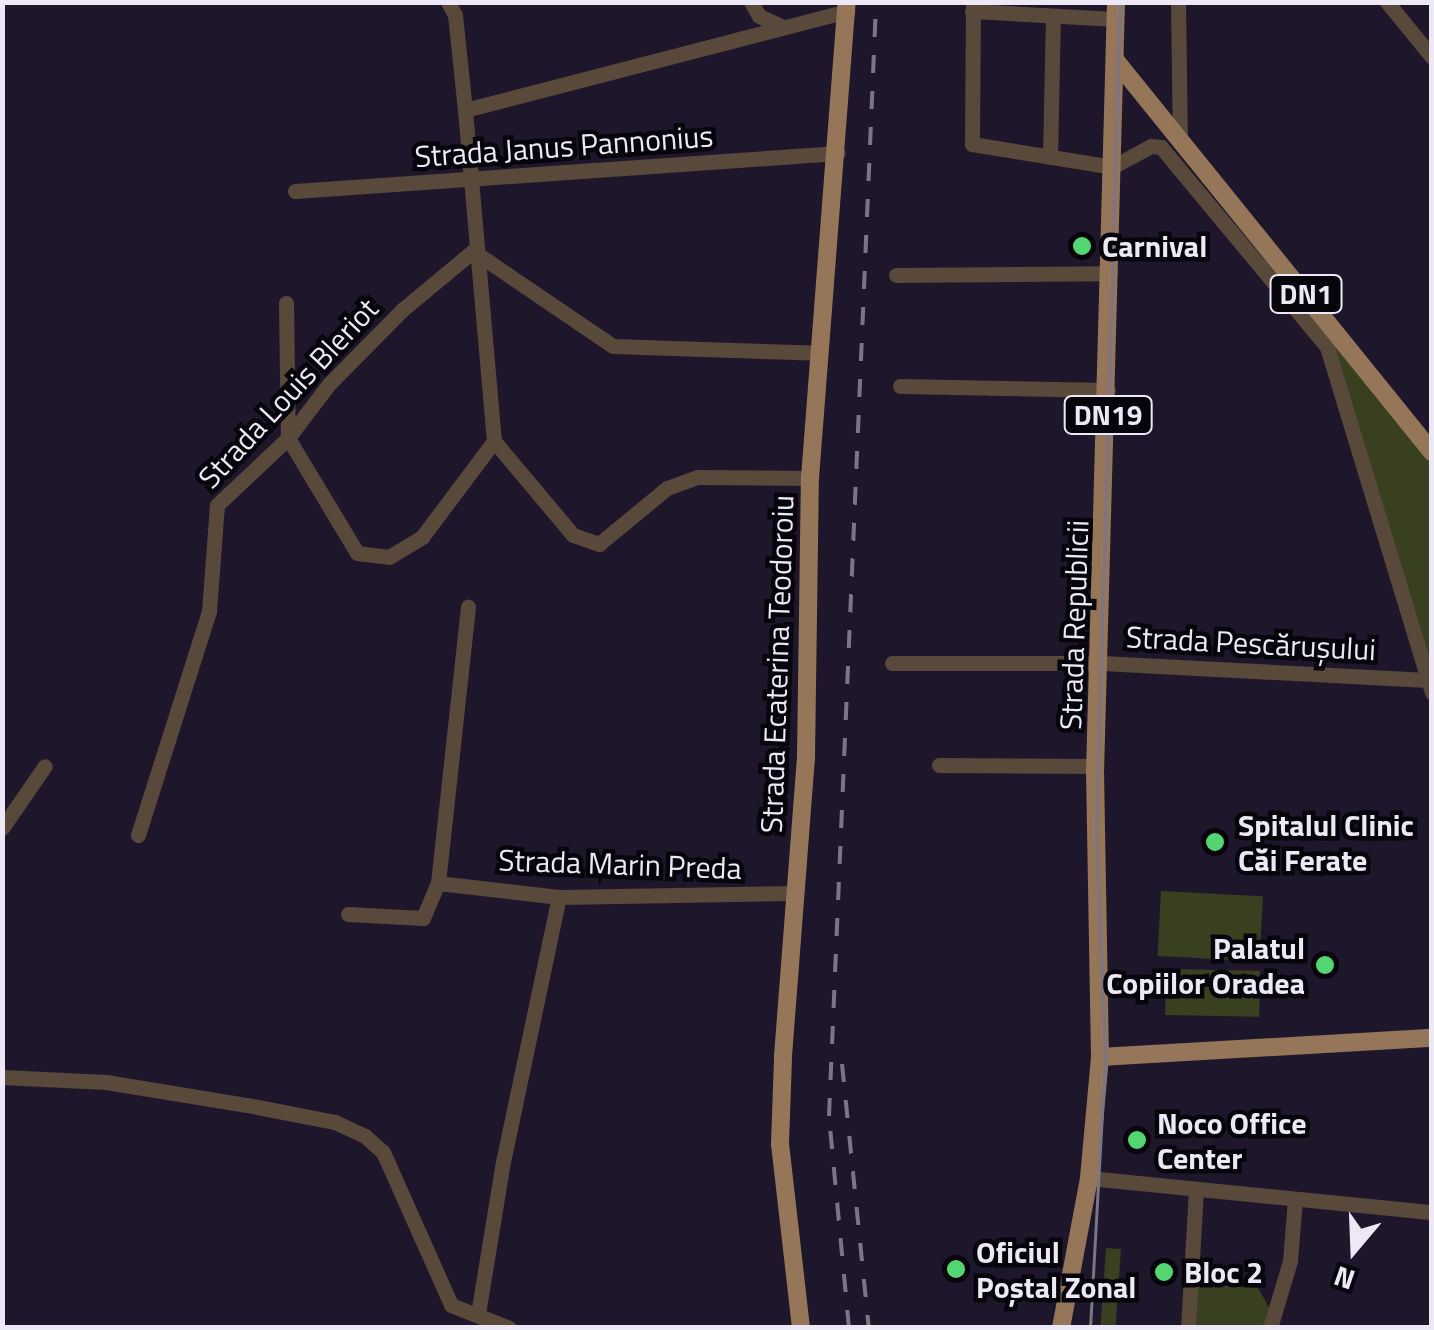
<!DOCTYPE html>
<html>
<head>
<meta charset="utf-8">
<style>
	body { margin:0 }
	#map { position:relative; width:1434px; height:1330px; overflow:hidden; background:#1e172b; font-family:"Titillium Web",sans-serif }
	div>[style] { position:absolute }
	.green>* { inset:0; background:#384020; transform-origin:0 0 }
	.minor>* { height:15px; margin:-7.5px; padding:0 7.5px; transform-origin:7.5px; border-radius:7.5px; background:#58493b }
	.major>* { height:18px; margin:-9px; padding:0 9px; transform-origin:9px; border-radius:9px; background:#967658 }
	.tram>* { height:2.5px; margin:-1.25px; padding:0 1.25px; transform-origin:1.25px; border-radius:1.25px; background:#7b7586 }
	.rail>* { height:4px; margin-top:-2px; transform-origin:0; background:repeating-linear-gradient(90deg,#7b7586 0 18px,transparent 0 36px) }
	.dots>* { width:28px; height:28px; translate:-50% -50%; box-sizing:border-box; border:5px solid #07050c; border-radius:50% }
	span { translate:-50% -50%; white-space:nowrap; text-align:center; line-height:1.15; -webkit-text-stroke:9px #07050c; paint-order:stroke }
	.shield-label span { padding:2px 8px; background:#07050c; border:2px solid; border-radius:8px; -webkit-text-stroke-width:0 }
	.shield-label { font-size:28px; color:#ece8f5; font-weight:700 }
	.street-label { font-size:30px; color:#ece8f5 }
	.poi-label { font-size:30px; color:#ece8f5; font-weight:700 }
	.left { translate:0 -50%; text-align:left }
	.right { translate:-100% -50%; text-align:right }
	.frame { position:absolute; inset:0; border:5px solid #ece8f5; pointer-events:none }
	.north { position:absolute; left:1304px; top:1200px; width:100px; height:100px; -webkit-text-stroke:8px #07050c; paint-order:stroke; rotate:199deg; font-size:28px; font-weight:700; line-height:40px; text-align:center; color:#ece8f5 }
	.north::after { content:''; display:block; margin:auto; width:35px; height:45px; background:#ece8f5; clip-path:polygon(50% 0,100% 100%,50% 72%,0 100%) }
</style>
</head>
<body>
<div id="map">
	<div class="green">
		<i style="clip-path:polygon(1339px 336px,1431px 451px,1431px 691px,1327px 347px)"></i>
		<i style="left:1161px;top:891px;width:102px;height:65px;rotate:3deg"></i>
		<i style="left:1166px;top:969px;width:94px;height:46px;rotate:1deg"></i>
		<i style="left:1106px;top:1248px;width:15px;height:79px;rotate:4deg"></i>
		<i style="clip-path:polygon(1198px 1283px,1258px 1288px,1269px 1307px,1267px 1327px,1196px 1328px)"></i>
	</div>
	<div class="minor">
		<i style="left:448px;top:2px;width:15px;rotate:62deg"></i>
		<i style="left:455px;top:15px;width:96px;rotate:84deg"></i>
		<i style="left:465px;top:110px;width:332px;rotate:85deg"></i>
		<i style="left:751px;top:2px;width:16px;rotate:60deg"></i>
		<i style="left:759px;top:16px;width:27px;rotate:24deg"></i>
		<i style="left:973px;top:2px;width:142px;rotate:90.4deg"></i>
		<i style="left:972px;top:144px;width:142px;rotate:9.3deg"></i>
		<i style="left:1112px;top:167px;width:44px;rotate:-28.3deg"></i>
		<i style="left:1151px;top:146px;width:10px;rotate:6deg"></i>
		<i style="left:1161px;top:147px;width:260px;rotate:50.3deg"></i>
		<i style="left:1178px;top:2px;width:141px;rotate:89.2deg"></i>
		<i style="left:1387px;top:2px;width:71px;rotate:50.7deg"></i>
		<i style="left:972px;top:11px;width:144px;rotate:3.2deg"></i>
		<i style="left:465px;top:110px;width:395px;rotate:-14.5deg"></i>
		<i style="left:1050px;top:157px;width:140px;rotate:-88.8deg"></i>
		<i style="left:295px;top:191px;width:544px;rotate:-4deg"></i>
		<i style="left:896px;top:275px;width:214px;rotate:-0.5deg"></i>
		<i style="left:286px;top:303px;width:135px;rotate:89.2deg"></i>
		<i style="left:288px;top:438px;width:134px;rotate:59deg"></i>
		<i style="left:357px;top:553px;width:32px;rotate:7deg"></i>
		<i style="left:389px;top:557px;width:39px;rotate:-31deg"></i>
		<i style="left:422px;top:537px;width:120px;rotate:-53.1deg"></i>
		<i style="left:494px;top:441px;width:123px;rotate:50deg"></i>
		<i style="left:573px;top:535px;width:28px;rotate:19deg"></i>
		<i style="left:599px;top:544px;width:88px;rotate:-39.5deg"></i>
		<i style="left:667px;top:488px;width:33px;rotate:-20deg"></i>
		<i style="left:698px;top:477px;width:112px;rotate:0.5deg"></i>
		<i style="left:1333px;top:341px;width:8px;rotate:135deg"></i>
		<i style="left:1327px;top:347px;width:361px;rotate:73.1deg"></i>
		<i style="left:900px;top:386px;width:208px;rotate:1.1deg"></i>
		<i style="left:892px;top:663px;width:210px"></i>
		<i style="left:1102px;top:663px;width:326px;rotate:3deg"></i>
		<i style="left:939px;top:765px;width:156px;rotate:0.4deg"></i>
		<i style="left:2px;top:828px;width:75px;rotate:-55.3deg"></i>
		<i style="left:138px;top:835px;width:235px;rotate:-72.4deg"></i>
		<i style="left:209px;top:611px;width:106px;rotate:-85.7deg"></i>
		<i style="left:217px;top:505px;width:98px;rotate:-43.3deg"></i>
		<i style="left:288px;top:438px;width:68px;rotate:-52.8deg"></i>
		<i style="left:329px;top:384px;width:104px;rotate:-45.4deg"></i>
		<i style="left:402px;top:310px;width:92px;rotate:-39.7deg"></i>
		<i style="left:473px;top:251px;width:169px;rotate:34.2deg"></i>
		<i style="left:613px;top:346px;width:207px;rotate:1.9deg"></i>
		<i style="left:438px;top:883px;width:278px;rotate:-83.8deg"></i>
		<i style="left:348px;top:914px;width:75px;rotate:3.1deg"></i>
		<i style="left:423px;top:918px;width:38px;rotate:-67deg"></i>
		<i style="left:438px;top:883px;width:122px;rotate:6.6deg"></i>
		<i style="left:559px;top:897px;width:235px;rotate:-1deg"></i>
		<i style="left:2px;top:1077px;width:104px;rotate:2.8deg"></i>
		<i style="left:106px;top:1082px;width:143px;rotate:9.3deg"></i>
		<i style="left:247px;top:1105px;width:90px;rotate:10.9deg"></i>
		<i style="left:335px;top:1122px;width:33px;rotate:25deg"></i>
		<i style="left:365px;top:1136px;width:24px;rotate:42deg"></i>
		<i style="left:383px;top:1152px;width:167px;rotate:66deg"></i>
		<i style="left:451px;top:1305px;width:62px;rotate:21.6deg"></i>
		<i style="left:1089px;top:1178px;width:345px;rotate:5.7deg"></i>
		<i style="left:478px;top:1314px;width:154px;rotate:-80.7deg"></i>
		<i style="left:503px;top:1162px;width:271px;rotate:-78.1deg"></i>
		<i style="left:1188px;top:1328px;width:139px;rotate:-86.7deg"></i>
		<i style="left:1270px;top:1328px;width:70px;rotate:-73.4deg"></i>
		<i style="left:1290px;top:1261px;width:62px;rotate:-85.4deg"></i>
	</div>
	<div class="major">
		<i style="left:1116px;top:61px;width:503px;rotate:51.06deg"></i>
		<i style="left:1100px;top:1057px;width:333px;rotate:-3.3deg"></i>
		<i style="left:801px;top:1328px;width:185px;rotate:-96.5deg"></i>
		<i style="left:780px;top:1144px;width:88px;rotate:-88deg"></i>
		<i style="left:783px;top:1056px;width:300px;rotate:-85.6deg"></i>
		<i style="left:806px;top:757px;width:279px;rotate:-89.2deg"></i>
		<i style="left:810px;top:478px;width:477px;rotate:-85.6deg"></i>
		<i style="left:1061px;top:1328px;width:153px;rotate:-79.4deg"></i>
		<i style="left:1089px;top:1178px;width:121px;rotate:-84.8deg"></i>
		<i style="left:1100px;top:1057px;width:284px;rotate:-91deg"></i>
		<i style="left:1095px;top:773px;width:771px;rotate:-88.44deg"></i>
	</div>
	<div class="tram">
		<i style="left:1090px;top:1328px;width:271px;rotate:-86.8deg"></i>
		<i style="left:1105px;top:1057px;width:225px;rotate:-92.3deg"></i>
		<i style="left:1096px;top:832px;width:830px;rotate:-88.34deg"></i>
	</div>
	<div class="rail">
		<i style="left:842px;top:1064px;width:265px;rotate:84.2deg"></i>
		<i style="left:849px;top:1328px;width:213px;rotate:-95.4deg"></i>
		<i style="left:829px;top:1116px;width:1115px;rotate:-87.58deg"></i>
	</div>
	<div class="dots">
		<i style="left:1082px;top:246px;background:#53d672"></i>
		<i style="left:1215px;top:842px;background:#53d672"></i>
		<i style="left:1325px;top:965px;background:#53d672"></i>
		<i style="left:1137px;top:1140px;background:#53d672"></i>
		<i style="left:956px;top:1269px;background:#53d672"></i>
		<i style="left:1164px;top:1272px;background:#53d672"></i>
	</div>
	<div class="shield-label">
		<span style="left:1306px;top:294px">DN1</span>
		<span style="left:1108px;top:415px">DN19</span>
	</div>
	<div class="street-label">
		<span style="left:564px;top:146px;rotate:-4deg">Strada Janus Pannonius</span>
		<span style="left:288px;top:393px;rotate:-47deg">Strada Louis Bleriot</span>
		<span style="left:1074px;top:625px;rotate:-88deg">Strada Republicii</span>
		<span style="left:1251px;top:643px;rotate:3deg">Strada Pescărușului</span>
		<span style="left:777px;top:664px;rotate:-88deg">Strada Ecaterina Teodoroiu</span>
		<span style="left:620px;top:864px;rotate:2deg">Strada Marin Preda</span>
	</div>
	<div class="poi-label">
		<span class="left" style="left:1102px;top:246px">Carnival</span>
		<span class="left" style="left:1238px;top:842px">Spitalul Clinic<br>Căi Ferate</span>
		<span class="right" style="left:1305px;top:965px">Palatul<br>Copiilor Oradea</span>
		<span class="left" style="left:1157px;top:1140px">Noco Office<br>Center</span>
		<span class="left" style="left:976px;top:1269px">Oficiul<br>Poștal Zonal</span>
		<span class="left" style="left:1184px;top:1272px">Bloc 2</span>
	</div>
	<div class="frame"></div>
	<div class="north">N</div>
</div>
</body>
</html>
